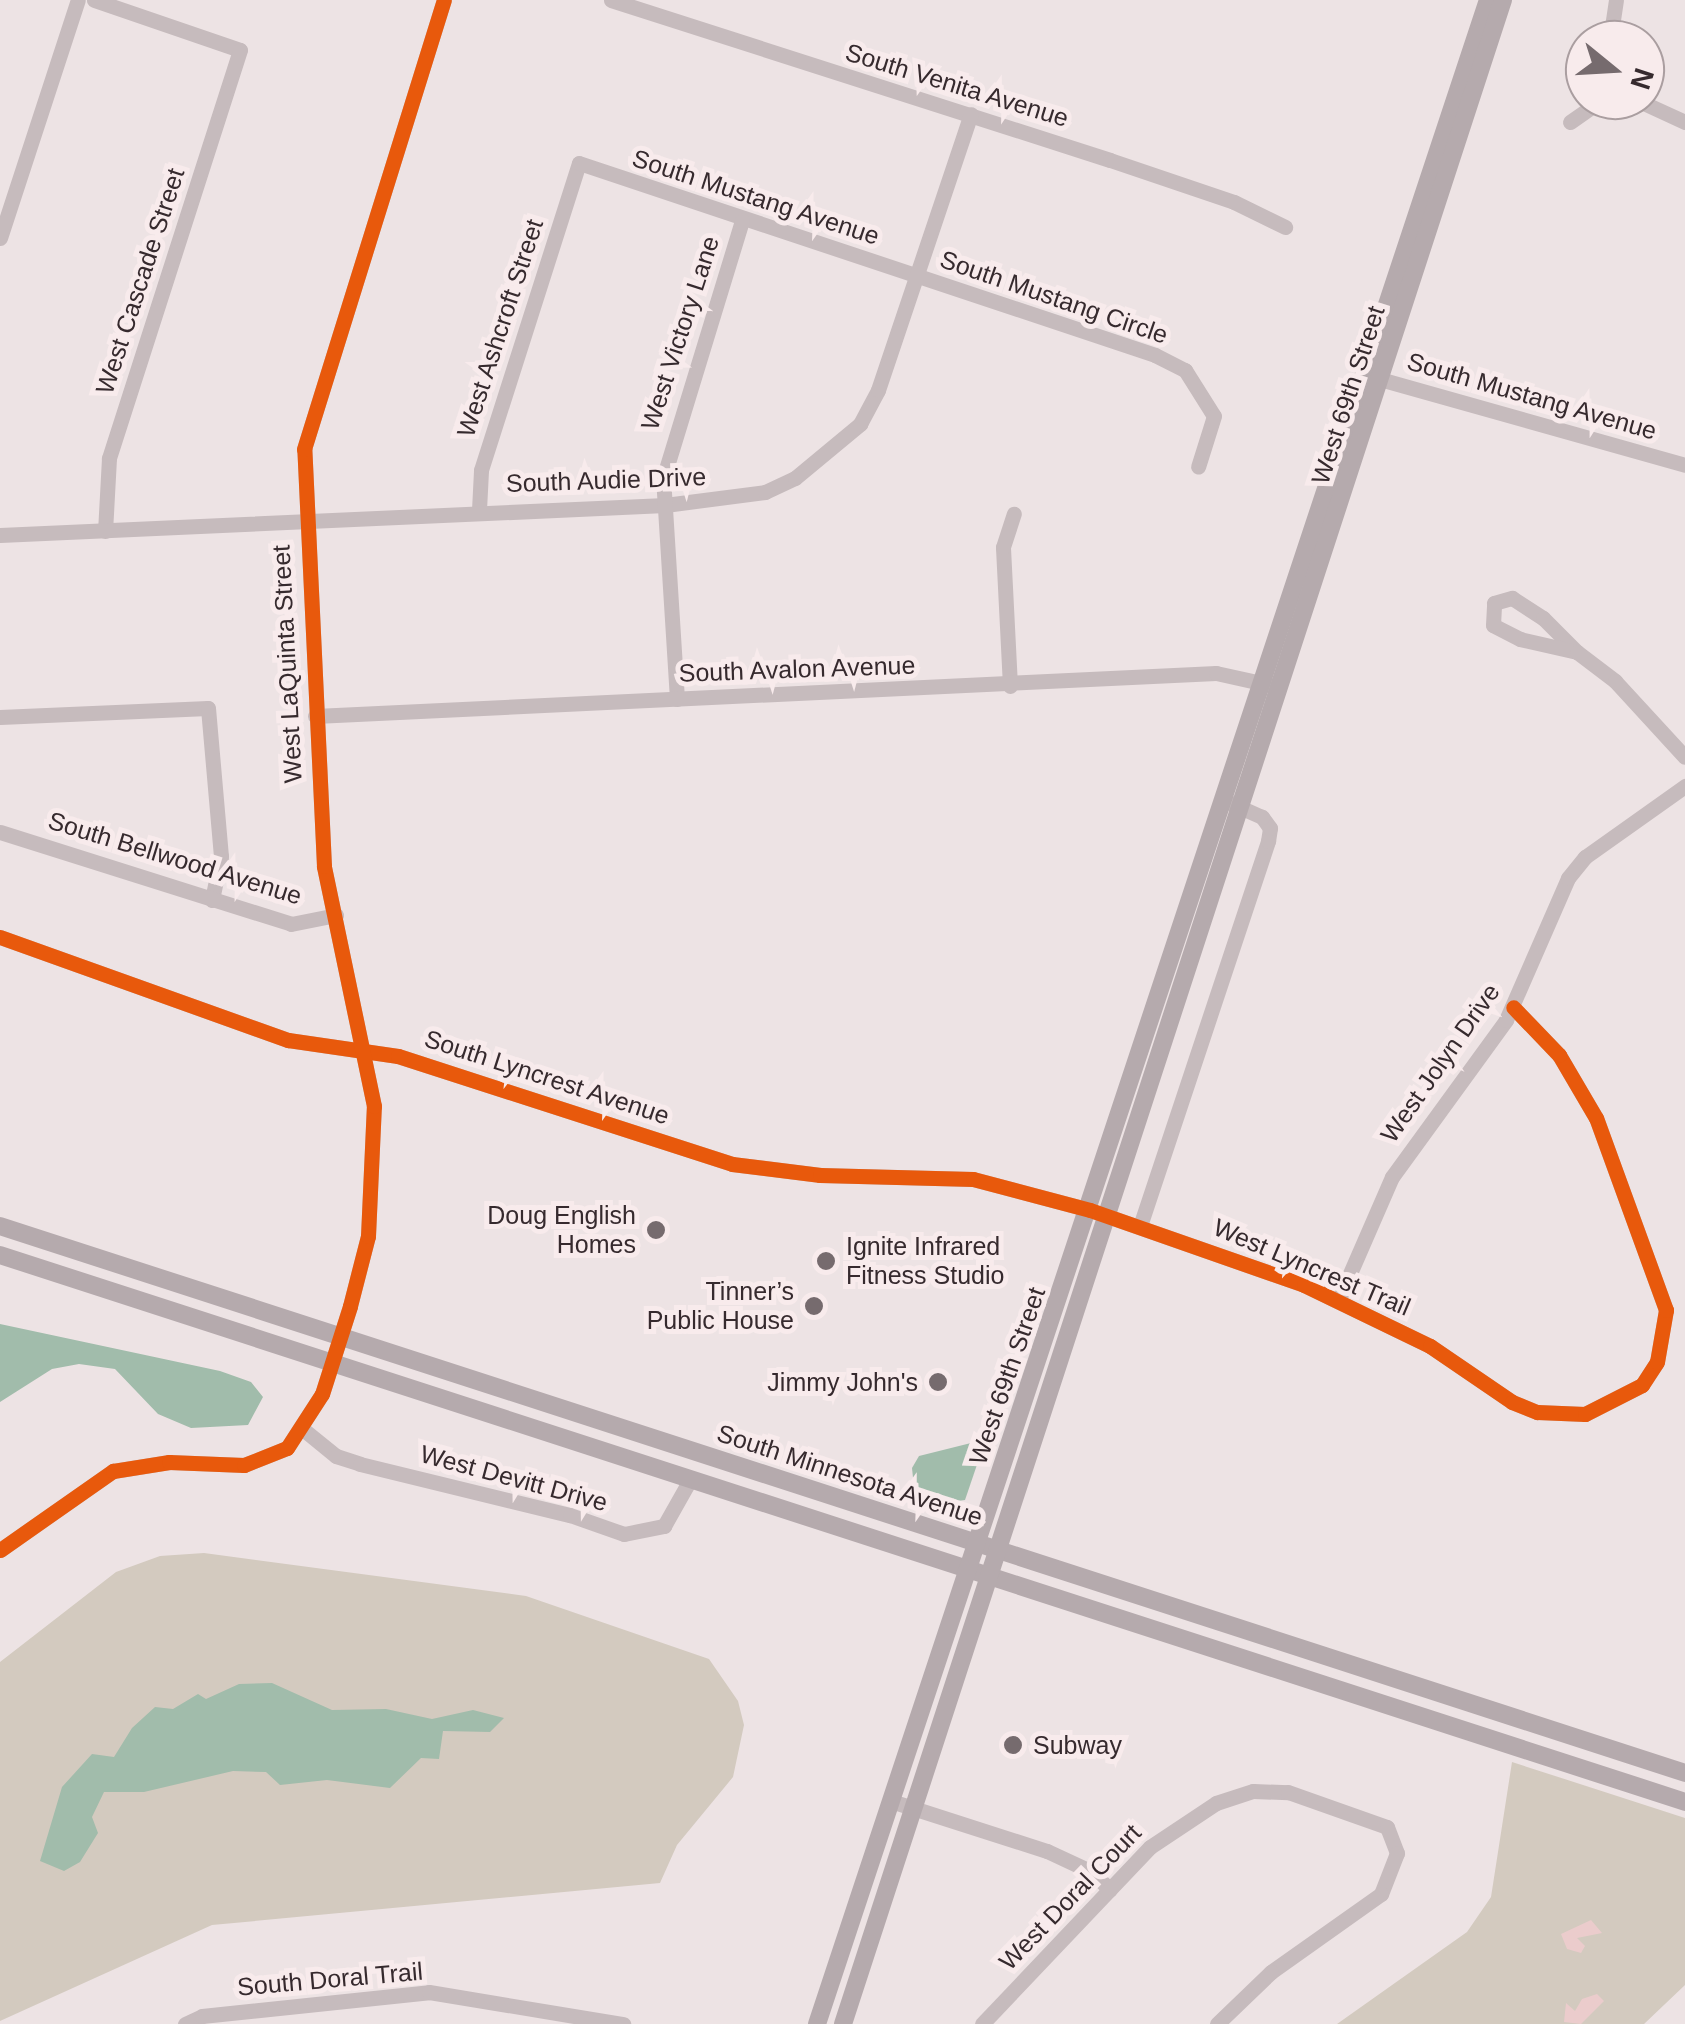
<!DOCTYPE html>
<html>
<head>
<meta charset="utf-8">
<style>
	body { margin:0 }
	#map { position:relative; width:1685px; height:2024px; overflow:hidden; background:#ede3e4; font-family:Helvetica,sans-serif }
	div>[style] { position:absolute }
	.green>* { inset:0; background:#d3cabf }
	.sand>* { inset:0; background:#ebcccc }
	.water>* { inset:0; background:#a1bcab }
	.minor>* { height:15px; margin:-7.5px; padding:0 7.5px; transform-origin:7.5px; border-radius:7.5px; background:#c6bbbd }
	.major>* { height:18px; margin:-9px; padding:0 9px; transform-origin:9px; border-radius:9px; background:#b5aaad }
	.cycleway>* { height:15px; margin:-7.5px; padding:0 7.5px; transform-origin:7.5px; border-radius:7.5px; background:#e8590c }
	.dots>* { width:28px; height:28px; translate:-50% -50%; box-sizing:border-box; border:5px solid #f8ebec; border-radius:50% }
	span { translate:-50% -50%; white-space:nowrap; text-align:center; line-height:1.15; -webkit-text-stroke:10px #f8ebec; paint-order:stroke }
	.street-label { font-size:25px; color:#362a2e }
	.poi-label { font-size:25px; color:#362a2e }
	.right { translate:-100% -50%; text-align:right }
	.left { translate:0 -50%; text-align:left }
	.north { position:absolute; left:1565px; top:20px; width:100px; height:100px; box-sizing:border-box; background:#f8ebec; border:2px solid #aa9ea0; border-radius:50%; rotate:108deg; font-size:28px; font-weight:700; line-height:40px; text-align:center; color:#362a2e }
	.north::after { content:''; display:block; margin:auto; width:35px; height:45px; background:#766b6e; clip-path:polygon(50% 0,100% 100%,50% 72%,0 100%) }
</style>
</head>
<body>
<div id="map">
	<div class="green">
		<i style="clip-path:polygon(204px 1553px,526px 1596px,709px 1659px,738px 1701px,744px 1725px,733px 1777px,677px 1845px,660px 1883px,212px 1925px,0 2021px,0 1662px,116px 1572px,160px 1556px)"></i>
		<i style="clip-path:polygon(1512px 1762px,1685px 1818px,1685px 1985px,1644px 2024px,1337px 2024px,1467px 1932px,1491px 1897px)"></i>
	</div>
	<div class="sand">
		<i style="clip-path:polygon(1591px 1920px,1602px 1933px,1577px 1938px,1585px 1946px,1581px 1953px,1567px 1949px,1561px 1934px)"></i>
		<i style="clip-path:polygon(1597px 1994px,1604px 2001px,1581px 2024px,1564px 2022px,1566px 2003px,1575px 2011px,1582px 1999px)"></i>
	</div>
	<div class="water">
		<i style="clip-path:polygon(0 1324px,220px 1371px,251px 1382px,263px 1397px,248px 1425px,191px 1428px,158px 1414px,115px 1369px,79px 1364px,52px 1369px,0 1402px)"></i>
		<i style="clip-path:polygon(975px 1442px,982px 1450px,965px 1500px,950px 1502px,914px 1487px,912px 1468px,919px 1456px)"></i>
		<i style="clip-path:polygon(272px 1683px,332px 1710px,386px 1709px,432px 1719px,473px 1710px,504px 1718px,490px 1732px,443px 1731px,439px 1759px,421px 1758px,390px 1788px,327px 1780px,280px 1785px,266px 1772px,233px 1771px,144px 1792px,104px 1792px,92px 1817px,98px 1833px,80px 1862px,64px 1871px,40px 1861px,62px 1787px,92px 1754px,114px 1757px,132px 1728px,155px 1707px,173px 1709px,198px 1694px,206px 1699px,239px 1684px)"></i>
	</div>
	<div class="minor">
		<i style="left:94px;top:0;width:154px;rotate:18.9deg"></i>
		<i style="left:240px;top:50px;width:429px;rotate:107.8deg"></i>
		<i style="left:109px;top:458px;width:73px;rotate:93.1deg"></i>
		<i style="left:611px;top:0;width:524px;rotate:17.78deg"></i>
		<i style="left:1110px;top:160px;width:131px;rotate:18.7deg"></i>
		<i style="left:1234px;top:202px;width:57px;rotate:26.1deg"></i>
		<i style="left:1610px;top:40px;width:40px;rotate:-81.5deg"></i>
		<i style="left:1637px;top:100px;width:53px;rotate:24.6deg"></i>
		<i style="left:1570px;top:122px;width:39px;rotate:-35deg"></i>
		<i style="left:0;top:238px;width:250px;rotate:-71.9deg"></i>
		<i style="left:1369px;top:376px;width:328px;rotate:15.7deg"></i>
		<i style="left:479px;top:510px;width:40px;rotate:-87.1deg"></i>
		<i style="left:481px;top:470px;width:322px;rotate:-72.3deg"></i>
		<i style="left:579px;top:163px;width:607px;rotate:18.43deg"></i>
		<i style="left:1155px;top:355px;width:34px;rotate:27deg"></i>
		<i style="left:1185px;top:370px;width:54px;rotate:57.8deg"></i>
		<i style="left:1214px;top:416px;width:53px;rotate:107.4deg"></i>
		<i style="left:0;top:535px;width:666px;rotate:-2.58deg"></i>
		<i style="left:665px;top:505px;width:101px;rotate:-7.4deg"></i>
		<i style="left:765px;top:492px;width:33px;rotate:-25deg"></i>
		<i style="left:795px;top:478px;width:85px;rotate:-39.7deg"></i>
		<i style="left:860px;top:424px;width:38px;rotate:-62deg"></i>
		<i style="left:878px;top:390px;width:291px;rotate:-71.4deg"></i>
		<i style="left:1512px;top:598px;width:37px;rotate:33deg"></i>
		<i style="left:1543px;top:618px;width:48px;rotate:45deg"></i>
		<i style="left:1577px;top:652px;width:58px;rotate:-167.2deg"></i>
		<i style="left:1520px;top:639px;width:30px;rotate:-153deg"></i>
		<i style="left:1493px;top:625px;width:22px;rotate:-87deg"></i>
		<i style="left:1494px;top:603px;width:19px;rotate:-16deg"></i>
		<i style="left:1577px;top:652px;width:48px;rotate:37.3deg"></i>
		<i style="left:1615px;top:681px;width:103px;rotate:47.4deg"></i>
		<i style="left:1010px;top:686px;width:139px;rotate:-92.9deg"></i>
		<i style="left:1003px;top:547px;width:35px;rotate:-72deg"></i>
		<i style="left:677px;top:699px;width:220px;rotate:-93.6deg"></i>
		<i style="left:663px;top:479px;width:270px;rotate:-73deg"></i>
		<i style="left:315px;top:716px;width:902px;rotate:-2.73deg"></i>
		<i style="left:1216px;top:673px;width:55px;rotate:12.5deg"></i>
		<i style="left:0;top:717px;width:208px;rotate:-2.5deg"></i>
		<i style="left:208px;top:708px;width:149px;rotate:85deg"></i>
		<i style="left:221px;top:856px;width:45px;rotate:101.6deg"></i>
		<i style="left:0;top:832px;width:305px;rotate:17.5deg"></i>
		<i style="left:291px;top:924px;width:46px;rotate:-11.3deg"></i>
		<i style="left:0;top:937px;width:306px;rotate:19.7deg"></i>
		<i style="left:288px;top:1040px;width:111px;rotate:8.3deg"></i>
		<i style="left:398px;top:1056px;width:351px;rotate:17.9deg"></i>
		<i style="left:732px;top:1164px;width:89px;rotate:7.1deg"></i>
		<i style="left:820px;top:1175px;width:153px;rotate:1.5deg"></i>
		<i style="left:973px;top:1179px;width:121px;rotate:14.8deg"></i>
		<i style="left:1090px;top:1210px;width:227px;rotate:19.3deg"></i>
		<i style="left:1304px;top:1285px;width:140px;rotate:25.8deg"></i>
		<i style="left:1430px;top:1346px;width:99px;rotate:34.3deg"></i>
		<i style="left:1512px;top:1402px;width:27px;rotate:22deg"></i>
		<i style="left:1537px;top:1412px;width:48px;rotate:2.4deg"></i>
		<i style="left:1585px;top:1414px;width:64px;rotate:-27deg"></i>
		<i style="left:1642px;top:1385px;width:27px;rotate:-57deg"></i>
		<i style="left:1657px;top:1362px;width:53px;rotate:-80.2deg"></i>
		<i style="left:1666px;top:1310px;width:204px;rotate:-110deg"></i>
		<i style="left:1596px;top:1118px;width:73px;rotate:-120.4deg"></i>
		<i style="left:1559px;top:1055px;width:66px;rotate:-133.8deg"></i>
		<i style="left:1140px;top:1226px;width:406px;rotate:-71.6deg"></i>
		<i style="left:1268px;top:841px;width:13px;rotate:-81deg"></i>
		<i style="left:1270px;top:828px;width:14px;rotate:-126deg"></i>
		<i style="left:1262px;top:817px;width:36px;rotate:-156deg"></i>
		<i style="left:1338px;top:1301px;width:135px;rotate:-66.5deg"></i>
		<i style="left:1392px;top:1177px;width:194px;rotate:-54deg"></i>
		<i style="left:1506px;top:1020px;width:155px;rotate:-66.4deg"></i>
		<i style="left:1568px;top:878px;width:27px;rotate:-51deg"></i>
		<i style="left:1585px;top:857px;width:123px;rotate:-35.4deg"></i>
		<i style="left:304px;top:1430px;width:41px;rotate:39.1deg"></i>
		<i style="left:336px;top:1456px;width:25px;rotate:18deg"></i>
		<i style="left:360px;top:1464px;width:216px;rotate:13.7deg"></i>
		<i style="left:570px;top:1515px;width:57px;rotate:19.4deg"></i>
		<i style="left:624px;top:1534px;width:41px;rotate:-11.3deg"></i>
		<i style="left:664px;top:1526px;width:55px;rotate:-60.6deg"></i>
		<i style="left:0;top:1550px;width:138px;rotate:-35deg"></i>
		<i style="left:113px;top:1471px;width:57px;rotate:-9.1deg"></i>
		<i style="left:169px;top:1462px;width:75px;rotate:2.3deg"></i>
		<i style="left:244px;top:1465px;width:46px;rotate:-21.6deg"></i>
		<i style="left:287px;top:1448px;width:64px;rotate:-57.1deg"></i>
		<i style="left:322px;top:1394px;width:92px;rotate:-72.3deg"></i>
		<i style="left:350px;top:1306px;width:72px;rotate:-75.6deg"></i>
		<i style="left:368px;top:1236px;width:130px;rotate:-87.4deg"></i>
		<i style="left:374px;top:1106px;width:245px;rotate:-101.8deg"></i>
		<i style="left:324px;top:866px;width:417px;rotate:-92.7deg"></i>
		<i style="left:304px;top:449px;width:470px;rotate:-72.7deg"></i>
		<i style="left:891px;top:1801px;width:164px;rotate:17.8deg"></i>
		<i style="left:1047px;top:1851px;width:50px;rotate:25deg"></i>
		<i style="left:1092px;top:1872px;width:25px;rotate:45deg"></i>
		<i style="left:185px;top:2024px;width:19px;rotate:-25deg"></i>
		<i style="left:202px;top:2016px;width:228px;rotate:-6deg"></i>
		<i style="left:429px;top:1992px;width:197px;rotate:9.4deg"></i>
		<i style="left:982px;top:2024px;width:244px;rotate:-46.5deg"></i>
		<i style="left:1150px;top:1847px;width:79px;rotate:-33.7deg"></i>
		<i style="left:1216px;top:1803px;width:39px;rotate:-18deg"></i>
		<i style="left:1253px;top:1791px;width:35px;rotate:2deg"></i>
		<i style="left:1288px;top:1792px;width:105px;rotate:19.5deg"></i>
		<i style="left:1387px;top:1827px;width:28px;rotate:69deg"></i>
		<i style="left:1397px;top:1853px;width:44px;rotate:111.3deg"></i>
		<i style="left:1381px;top:1894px;width:135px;rotate:144.7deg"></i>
		<i style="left:1271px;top:1972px;width:75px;rotate:136.1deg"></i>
	</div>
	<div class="major">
		<i style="left:0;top:1226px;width:1772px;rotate:17.98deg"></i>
		<i style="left:0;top:1255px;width:1772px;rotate:17.98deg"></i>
		<i style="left:817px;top:2024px;width:2132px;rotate:-71.66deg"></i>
		<i style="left:843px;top:2024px;width:2129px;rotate:-71.94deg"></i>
	</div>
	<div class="cycleway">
		<i style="left:0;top:937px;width:306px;rotate:19.7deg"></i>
		<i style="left:288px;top:1040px;width:111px;rotate:8.3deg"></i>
		<i style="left:398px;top:1056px;width:351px;rotate:17.9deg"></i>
		<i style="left:732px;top:1164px;width:89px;rotate:7.1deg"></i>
		<i style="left:820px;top:1175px;width:153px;rotate:1.5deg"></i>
		<i style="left:973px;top:1179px;width:121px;rotate:14.8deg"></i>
		<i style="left:1090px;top:1210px;width:227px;rotate:19.3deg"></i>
		<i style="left:1304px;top:1285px;width:140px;rotate:25.8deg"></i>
		<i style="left:1430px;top:1346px;width:99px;rotate:34.3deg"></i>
		<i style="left:1512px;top:1402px;width:27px;rotate:22deg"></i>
		<i style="left:1537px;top:1412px;width:48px;rotate:2.4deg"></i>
		<i style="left:1585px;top:1414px;width:64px;rotate:-27deg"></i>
		<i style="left:1642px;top:1385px;width:27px;rotate:-57deg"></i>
		<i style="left:1657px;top:1362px;width:53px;rotate:-80.2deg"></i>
		<i style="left:1666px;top:1310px;width:204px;rotate:-110deg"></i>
		<i style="left:1596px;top:1118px;width:73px;rotate:-120.4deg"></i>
		<i style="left:1559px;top:1055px;width:66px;rotate:-133.8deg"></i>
		<i style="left:0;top:1550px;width:138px;rotate:-35deg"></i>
		<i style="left:113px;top:1471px;width:57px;rotate:-9.1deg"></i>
		<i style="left:169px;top:1462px;width:75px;rotate:2.3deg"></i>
		<i style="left:244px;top:1465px;width:46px;rotate:-21.6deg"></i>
		<i style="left:287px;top:1448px;width:64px;rotate:-57.1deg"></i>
		<i style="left:322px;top:1394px;width:92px;rotate:-72.3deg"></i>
		<i style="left:350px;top:1306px;width:72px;rotate:-75.6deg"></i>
		<i style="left:368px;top:1236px;width:130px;rotate:-87.4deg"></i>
		<i style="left:374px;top:1106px;width:245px;rotate:-101.8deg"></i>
		<i style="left:324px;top:866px;width:417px;rotate:-92.7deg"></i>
		<i style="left:304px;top:449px;width:470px;rotate:-72.7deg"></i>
	</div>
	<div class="dots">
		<i style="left:656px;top:1230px;background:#766b6e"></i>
		<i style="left:826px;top:1261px;background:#766b6e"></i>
		<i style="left:814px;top:1306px;background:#766b6e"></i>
		<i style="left:938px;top:1382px;background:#766b6e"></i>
		<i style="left:1013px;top:1745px;background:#766b6e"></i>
	</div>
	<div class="street-label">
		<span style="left:957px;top:85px;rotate:17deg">South Venita Avenue</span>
		<span style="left:756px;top:197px;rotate:18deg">South Mustang Avenue</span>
		<span style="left:140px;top:281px;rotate:-72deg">West Cascade Street</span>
		<span style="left:1054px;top:297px;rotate:19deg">South Mustang Circle</span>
		<span style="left:500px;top:328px;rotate:-72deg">West Ashcroft Street</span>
		<span style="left:680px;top:333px;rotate:-72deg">West Victory Lane</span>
		<span style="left:1348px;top:395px;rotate:-72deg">West 69th Street</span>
		<span style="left:1532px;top:396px;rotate:16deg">South Mustang Avenue</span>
		<span style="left:606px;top:480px;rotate:-2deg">South Audie Drive</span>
		<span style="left:287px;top:664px;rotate:-93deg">West LaQuinta Street</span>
		<span style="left:797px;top:669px;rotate:-2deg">South Avalon Avenue</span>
		<span style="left:175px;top:858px;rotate:17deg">South Bellwood Avenue</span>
		<span style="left:1440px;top:1063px;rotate:-55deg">West Jolyn Drive</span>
		<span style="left:547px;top:1077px;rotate:18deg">South Lyncrest Avenue</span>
		<span style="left:1312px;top:1267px;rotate:23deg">West Lyncrest Trail</span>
		<span style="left:1007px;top:1376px;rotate:-71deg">West 69th Street</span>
		<span style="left:850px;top:1475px;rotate:18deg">South Minnesota Avenue</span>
		<span style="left:514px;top:1478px;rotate:15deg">West Devitt Drive</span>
		<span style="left:1070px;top:1897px;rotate:-46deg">West Doral Court</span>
		<span style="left:330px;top:1979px;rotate:-5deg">South Doral Trail</span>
	</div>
	<div class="poi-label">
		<span class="right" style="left:636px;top:1230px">Doug English<br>Homes</span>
		<span class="left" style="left:846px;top:1261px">Ignite Infrared<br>Fitness Studio</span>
		<span class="right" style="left:794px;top:1306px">Tinner’s<br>Public House</span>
		<span class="right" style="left:918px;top:1382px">Jimmy John's</span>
		<span class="left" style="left:1033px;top:1745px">Subway</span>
	</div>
	<div class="north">N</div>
</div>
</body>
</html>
